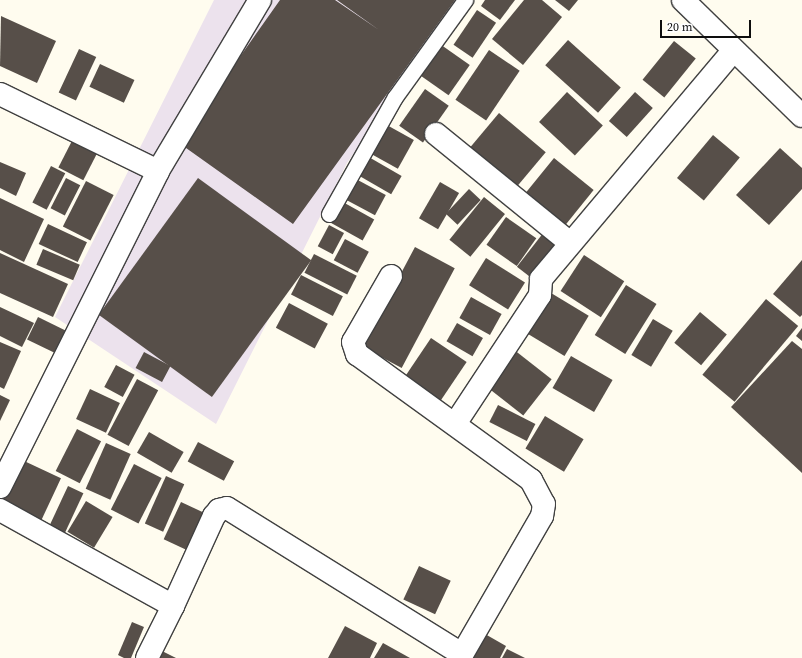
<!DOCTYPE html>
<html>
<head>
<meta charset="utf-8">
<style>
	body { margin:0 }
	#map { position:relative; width:802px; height:658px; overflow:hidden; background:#fffcef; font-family:"Source Serif 4",serif }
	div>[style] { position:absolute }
	.industrial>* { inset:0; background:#ece2ed }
	.building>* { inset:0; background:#574f49; transform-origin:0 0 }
	.roads { filter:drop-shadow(1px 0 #414141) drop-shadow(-1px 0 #414141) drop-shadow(0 1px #414141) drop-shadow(0 -1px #414141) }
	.lane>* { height:15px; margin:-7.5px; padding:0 7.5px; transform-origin:7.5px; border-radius:7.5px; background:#fff }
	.street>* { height:22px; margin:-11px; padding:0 11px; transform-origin:11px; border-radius:11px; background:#fff }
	span { translate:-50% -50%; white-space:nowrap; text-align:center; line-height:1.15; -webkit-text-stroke:4px #fff; paint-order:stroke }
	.scale { position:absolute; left:660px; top:20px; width:91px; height:18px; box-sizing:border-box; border:2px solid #0e0e0e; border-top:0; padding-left:5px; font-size:12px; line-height:14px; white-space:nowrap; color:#0e0e0e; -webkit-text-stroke:3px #fff; paint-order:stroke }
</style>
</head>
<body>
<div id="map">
	<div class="industrial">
		<i style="clip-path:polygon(214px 0,461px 0,347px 163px,216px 424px,55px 317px)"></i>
	</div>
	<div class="building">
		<i style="clip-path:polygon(280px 0,335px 0,379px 30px,337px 0,455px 0,293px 224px,179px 143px)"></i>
		<i style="clip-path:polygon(485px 0,515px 0,500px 20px,481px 6px)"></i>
		<i style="clip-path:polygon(524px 0,542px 0,562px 17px,523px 65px,492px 39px)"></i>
		<i style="clip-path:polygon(555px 0,578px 0,569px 11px)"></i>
		<i style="left:477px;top:10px;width:23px;height:42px;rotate:34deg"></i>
		<i style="clip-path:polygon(1px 16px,56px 41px,37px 83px,0 66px)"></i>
		<i style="left:568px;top:40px;width:71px;height:34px;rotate:42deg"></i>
		<i style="left:674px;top:41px;width:28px;height:50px;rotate:39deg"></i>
		<i style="left:437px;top:42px;width:40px;height:37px;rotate:35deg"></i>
		<i style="left:79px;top:49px;width:19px;height:48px;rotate:25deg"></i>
		<i style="left:489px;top:50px;width:37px;height:60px;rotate:34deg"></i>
		<i style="left:100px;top:64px;width:38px;height:25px;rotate:25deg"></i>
		<i style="left:425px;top:89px;width:29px;height:45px;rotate:35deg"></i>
		<i style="left:567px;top:92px;width:49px;height:41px;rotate:43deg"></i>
		<i style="left:635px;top:92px;width:24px;height:39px;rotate:42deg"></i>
		<i style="left:499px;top:113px;width:61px;height:45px;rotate:40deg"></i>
		<i style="left:385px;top:124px;width:33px;height:33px;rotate:29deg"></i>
		<i style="left:77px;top:131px;width:28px;height:41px;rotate:27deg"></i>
		<i style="left:713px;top:135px;width:35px;height:56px;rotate:40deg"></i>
		<i style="clip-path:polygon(780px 148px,802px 168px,802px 189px,769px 225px,736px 195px)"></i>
		<i style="left:367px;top:156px;width:40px;height:21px;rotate:30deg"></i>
		<i style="left:554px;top:158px;width:51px;height:49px;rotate:39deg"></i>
		<i style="clip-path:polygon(0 162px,26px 173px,16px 196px,0 188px)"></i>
		<i style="left:51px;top:166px;width:16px;height:41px;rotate:27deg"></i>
		<i style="left:66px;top:178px;width:16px;height:34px;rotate:27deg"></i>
		<i style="left:198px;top:178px;width:140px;height:169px;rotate:36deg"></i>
		<i style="left:354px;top:178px;width:36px;height:23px;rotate:28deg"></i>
		<i style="left:86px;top:181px;width:31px;height:51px;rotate:27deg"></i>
		<i style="left:440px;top:182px;width:22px;height:42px;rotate:30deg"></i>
		<i style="left:469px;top:189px;width:16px;height:34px;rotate:43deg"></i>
		<i style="left:484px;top:197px;width:27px;height:55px;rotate:39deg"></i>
		<i style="clip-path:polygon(0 198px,44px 219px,24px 262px,0 250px)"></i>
		<i style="left:341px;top:201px;width:38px;height:24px;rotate:29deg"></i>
		<i style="left:506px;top:217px;width:37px;height:34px;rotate:35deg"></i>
		<i style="left:48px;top:224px;width:43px;height:22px;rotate:25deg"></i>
		<i style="left:329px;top:225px;width:17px;height:24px;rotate:28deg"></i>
		<i style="left:544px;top:232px;width:23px;height:44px;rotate:38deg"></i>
		<i style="left:345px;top:239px;width:27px;height:24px;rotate:28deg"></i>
		<i style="left:415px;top:247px;width:45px;height:113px;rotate:28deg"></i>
		<i style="left:43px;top:249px;width:40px;height:17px;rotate:23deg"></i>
		<i style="clip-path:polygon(0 253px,68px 284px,53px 317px,0 293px)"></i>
		<i style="left:314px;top:254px;width:48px;height:21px;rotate:27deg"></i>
		<i style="left:584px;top:255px;width:48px;height:43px;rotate:33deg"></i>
		<i style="left:486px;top:258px;width:46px;height:32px;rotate:32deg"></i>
		<i style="clip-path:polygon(802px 260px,802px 315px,800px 317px,773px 294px)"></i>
		<i style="left:301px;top:275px;width:47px;height:22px;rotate:27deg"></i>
		<i style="left:626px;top:285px;width:36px;height:59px;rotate:32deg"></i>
		<i style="left:551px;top:293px;width:44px;height:47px;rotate:31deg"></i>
		<i style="left:471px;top:297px;width:35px;height:24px;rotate:29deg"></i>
		<i style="left:766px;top:299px;width:42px;height:99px;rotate:40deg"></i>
		<i style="left:289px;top:303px;width:44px;height:28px;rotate:28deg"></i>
		<i style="clip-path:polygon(0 307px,34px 323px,22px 347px,0 336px)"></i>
		<i style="left:700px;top:312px;width:35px;height:40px;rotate:40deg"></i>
		<i style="left:38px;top:317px;width:34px;height:25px;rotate:26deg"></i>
		<i style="left:653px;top:319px;width:23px;height:42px;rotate:31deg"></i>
		<i style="left:457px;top:323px;width:30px;height:21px;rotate:30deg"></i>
		<i style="clip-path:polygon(802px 328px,802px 341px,796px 336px)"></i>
		<i style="left:431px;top:338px;width:43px;height:53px;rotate:34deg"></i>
		<i style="clip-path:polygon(792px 341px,802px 349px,802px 473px,731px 407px)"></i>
		<i style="clip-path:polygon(0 342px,21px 351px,4px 389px,0 387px)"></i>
		<i style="left:513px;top:349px;width:49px;height:46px;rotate:38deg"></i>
		<i style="left:144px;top:352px;width:30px;height:18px;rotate:28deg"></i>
		<i style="left:571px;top:356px;width:48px;height:37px;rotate:30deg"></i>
		<i style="left:116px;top:365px;width:21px;height:25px;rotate:28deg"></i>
		<i style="left:137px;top:379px;width:24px;height:63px;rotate:28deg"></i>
		<i style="left:90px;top:389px;width:33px;height:33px;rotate:25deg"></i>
		<i style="clip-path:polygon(0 395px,10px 400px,0 421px)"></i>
		<i style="left:498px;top:405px;width:42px;height:19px;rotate:27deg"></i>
		<i style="left:545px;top:416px;width:45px;height:38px;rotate:31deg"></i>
		<i style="left:77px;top:429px;width:27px;height:47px;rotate:27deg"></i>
		<i style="left:149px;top:432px;width:40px;height:24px;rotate:30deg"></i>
		<i style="left:198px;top:442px;width:41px;height:22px;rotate:28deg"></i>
		<i style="left:106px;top:443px;width:27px;height:50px;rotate:24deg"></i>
		<i style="left:22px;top:460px;width:43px;height:52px;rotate:25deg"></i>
		<i style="left:134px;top:464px;width:31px;height:51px;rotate:27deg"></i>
		<i style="left:166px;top:476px;width:20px;height:52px;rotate:24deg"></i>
		<i style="left:68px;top:486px;width:17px;height:51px;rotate:25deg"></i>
		<i style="left:86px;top:501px;width:31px;height:36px;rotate:31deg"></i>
		<i style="left:181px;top:502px;width:26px;height:41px;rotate:25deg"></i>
		<i style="left:419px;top:566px;width:35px;height:37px;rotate:25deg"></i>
		<i style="clip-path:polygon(132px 622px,144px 627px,131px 658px,124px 658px,118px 655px)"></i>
		<i style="clip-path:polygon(345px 626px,377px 643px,370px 658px,328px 658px)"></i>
		<i style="clip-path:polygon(485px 634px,506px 646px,500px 658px,472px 658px)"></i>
		<i style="clip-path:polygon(383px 643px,410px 658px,374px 658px)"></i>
		<i style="clip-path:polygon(507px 649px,525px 658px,502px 658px)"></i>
		<i style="clip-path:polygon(162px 651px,176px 658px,159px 658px)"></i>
	</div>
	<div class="roads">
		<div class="lane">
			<i style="left:329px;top:214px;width:134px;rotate:-60.6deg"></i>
			<i style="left:395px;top:97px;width:120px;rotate:-54.2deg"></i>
		</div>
		<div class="street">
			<i style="left:683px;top:0;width:166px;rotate:44.3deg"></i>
			<i style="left:0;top:94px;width:176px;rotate:26deg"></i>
			<i style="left:436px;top:134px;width:173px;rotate:39.1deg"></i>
			<i style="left:391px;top:276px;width:76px;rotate:119.9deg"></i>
			<i style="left:353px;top:342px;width:13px;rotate:72deg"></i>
			<i style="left:357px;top:354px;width:215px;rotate:35.9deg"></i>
			<i style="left:531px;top:480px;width:27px;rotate:62deg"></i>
			<i style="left:544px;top:504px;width:12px;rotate:99deg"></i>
			<i style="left:542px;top:516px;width:164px;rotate:120deg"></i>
			<i style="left:455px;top:424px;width:154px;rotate:-56.6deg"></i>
			<i style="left:540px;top:295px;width:16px;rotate:-86deg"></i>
			<i style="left:541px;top:279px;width:298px;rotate:-49.9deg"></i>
			<i style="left:0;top:487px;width:353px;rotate:-63.4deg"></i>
			<i style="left:158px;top:171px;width:199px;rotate:-59.2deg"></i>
			<i style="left:0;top:510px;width:198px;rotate:29deg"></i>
			<i style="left:173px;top:606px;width:99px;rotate:-65.5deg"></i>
			<i style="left:214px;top:516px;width:8px;rotate:-50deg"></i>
			<i style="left:219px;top:510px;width:8px;rotate:-14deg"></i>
			<i style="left:227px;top:508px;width:277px;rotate:31.9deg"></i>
			<i style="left:147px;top:658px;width:58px;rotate:-63.4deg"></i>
		</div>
	</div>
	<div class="scale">20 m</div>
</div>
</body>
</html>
